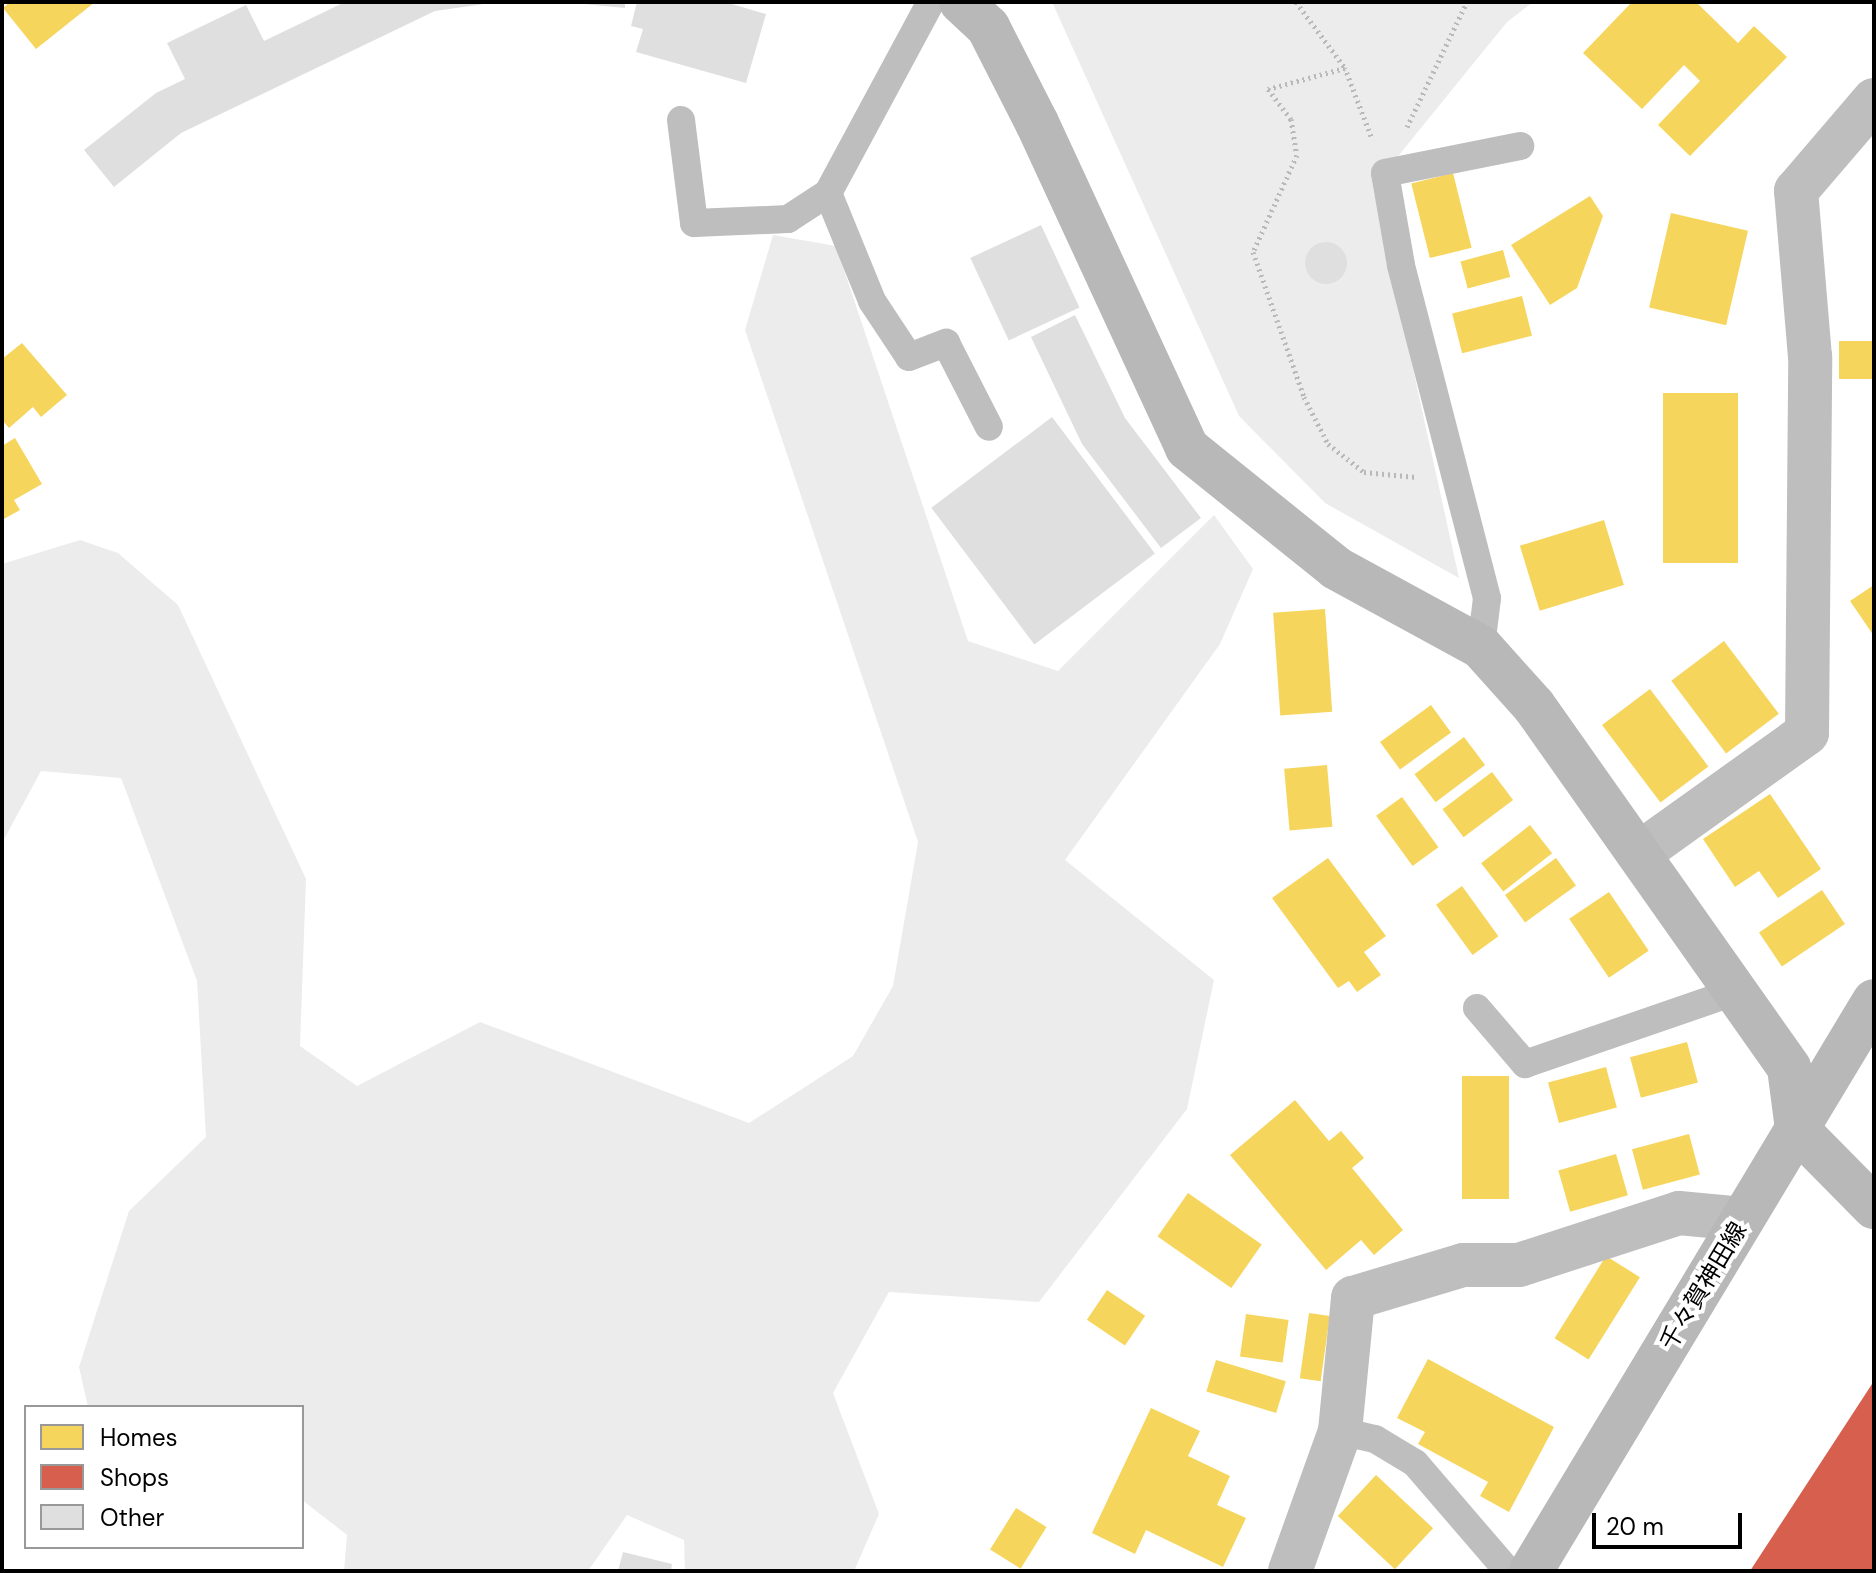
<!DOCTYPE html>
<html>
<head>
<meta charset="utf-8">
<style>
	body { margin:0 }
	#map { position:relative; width:1876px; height:1573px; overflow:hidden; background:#fff; font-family:"DM Sans","Noto Sans JP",sans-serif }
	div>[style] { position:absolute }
	.green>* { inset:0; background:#ececec }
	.homes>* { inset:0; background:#f6d55c; transform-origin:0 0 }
	.shops>* { inset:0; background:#d6604d }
	.building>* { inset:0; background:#dfdfdf; transform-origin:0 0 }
	.round { border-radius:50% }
	.path>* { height:5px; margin-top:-2.5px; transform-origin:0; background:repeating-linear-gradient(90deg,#b9b9b9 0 2px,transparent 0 6px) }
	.lane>* { height:28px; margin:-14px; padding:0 14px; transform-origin:14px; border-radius:14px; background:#bebebe }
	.street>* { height:44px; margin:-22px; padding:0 22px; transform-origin:22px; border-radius:22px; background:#bebebe }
	.secondary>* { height:44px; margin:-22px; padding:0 22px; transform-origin:22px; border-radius:22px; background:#b8b8b8 }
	span { translate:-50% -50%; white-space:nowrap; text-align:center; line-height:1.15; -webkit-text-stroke:8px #fff; paint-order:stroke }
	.street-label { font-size:24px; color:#000 }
	.frame { position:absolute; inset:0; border:4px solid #000; pointer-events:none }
	.legend { position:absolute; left:24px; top:1405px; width:280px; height:144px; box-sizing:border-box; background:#fff; border:2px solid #999; margin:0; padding:10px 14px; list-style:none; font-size:24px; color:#000 }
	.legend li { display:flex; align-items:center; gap:16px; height:40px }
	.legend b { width:40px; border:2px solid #999 }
	.scale { position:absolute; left:1592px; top:1513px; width:150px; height:36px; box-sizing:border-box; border:4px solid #000; border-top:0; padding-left:10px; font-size:24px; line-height:28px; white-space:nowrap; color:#000; -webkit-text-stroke:6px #fff; paint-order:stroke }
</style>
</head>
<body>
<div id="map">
	<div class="green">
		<i style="clip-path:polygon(1052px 2px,1533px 2px,1507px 22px,1373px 187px,1459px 578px,1325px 503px,1239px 416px)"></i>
		<i style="clip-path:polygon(773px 235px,836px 246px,968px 641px,1058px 671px,1214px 515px,1253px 569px,1220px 644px,1065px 860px,1214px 980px,1187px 1109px,1039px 1302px,889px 1292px,833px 1393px,879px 1514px,854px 1571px,685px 1571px,684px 1540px,627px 1515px,588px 1571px,344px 1571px,347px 1535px,302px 1500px,302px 1407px,88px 1407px,79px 1367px,129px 1211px,206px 1137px,197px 981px,121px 778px,41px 771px,2px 843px,2px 564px,80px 540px,118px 553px,178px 605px,306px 879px,300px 1046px,357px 1086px,480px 1022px,749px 1123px,853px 1056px,893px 986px,918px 842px,745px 330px)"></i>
	</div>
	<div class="homes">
		<i style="clip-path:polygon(10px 2px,95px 2px,36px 49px,3px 8px)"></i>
		<i style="clip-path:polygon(1632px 2px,1696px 2px,1738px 43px,1754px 26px,1787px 57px,1690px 156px,1658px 125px,1700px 81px,1684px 65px,1642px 109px,1583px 53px)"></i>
		<i style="left:1453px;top:173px;width:77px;height:43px;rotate:76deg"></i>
		<i style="clip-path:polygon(1590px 196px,1603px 216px,1577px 288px,1550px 305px,1511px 245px)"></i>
		<i style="left:1671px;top:213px;width:79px;height:97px;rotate:13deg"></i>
		<i style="left:1503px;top:250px;width:28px;height:44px;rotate:75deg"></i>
		<i style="left:1522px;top:296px;width:41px;height:72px;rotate:76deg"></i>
		<i style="left:1839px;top:341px;width:35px;height:38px"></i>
		<i style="clip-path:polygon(22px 343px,67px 395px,41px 417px,33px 407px,9px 428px,2px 420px,2px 359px)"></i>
		<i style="left:1663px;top:393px;width:75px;height:170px"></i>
		<i style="clip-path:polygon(15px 438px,42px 484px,14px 500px,20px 510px,2px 520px,2px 446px)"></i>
		<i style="left:1604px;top:520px;width:68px;height:88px;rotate:73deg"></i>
		<i style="clip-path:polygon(1874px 585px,1874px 636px,1850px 601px)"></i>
		<i style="left:1325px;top:609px;width:103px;height:52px;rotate:86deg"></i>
		<i style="left:1724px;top:641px;width:91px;height:66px;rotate:53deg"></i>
		<i style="left:1650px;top:689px;width:97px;height:60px;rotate:53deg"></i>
		<i style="left:1431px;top:705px;width:34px;height:63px;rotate:54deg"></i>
		<i style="left:1464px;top:737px;width:35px;height:62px;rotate:53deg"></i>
		<i style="left:1327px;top:765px;width:62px;height:43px;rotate:85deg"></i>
		<i style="left:1492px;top:772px;width:35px;height:62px;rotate:53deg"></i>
		<i style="clip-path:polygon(1770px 794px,1821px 869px,1778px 898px,1759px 871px,1735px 887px,1703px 839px)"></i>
		<i style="left:1402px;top:797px;width:62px;height:32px;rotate:54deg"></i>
		<i style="left:1530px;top:825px;width:36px;height:62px;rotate:52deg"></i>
		<i style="clip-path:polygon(1328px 858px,1386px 936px,1364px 952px,1381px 975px,1357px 992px,1349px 981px,1338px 988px,1272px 898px)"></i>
		<i style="left:1556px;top:858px;width:34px;height:63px;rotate:54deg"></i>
		<i style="left:1462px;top:886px;width:62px;height:32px;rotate:54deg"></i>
		<i style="left:1822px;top:890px;width:41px;height:76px;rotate:56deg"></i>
		<i style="left:1609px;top:892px;width:71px;height:48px;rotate:56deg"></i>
		<i style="left:1687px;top:1042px;width:42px;height:59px;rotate:75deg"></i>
		<i style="left:1606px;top:1067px;width:42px;height:60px;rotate:75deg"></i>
		<i style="left:1462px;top:1076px;width:47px;height:123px"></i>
		<i style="clip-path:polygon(1295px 1100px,1329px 1141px,1341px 1131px,1364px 1158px,1352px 1168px,1403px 1230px,1374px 1255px,1361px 1240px,1326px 1270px,1230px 1155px)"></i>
		<i style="left:1689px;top:1134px;width:42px;height:59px;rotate:75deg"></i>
		<i style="left:1616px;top:1154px;width:43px;height:60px;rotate:74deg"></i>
		<i style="left:1188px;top:1193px;width:90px;height:53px;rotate:35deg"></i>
		<i style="left:1606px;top:1256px;width:40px;height:97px;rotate:32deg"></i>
		<i style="left:1107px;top:1290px;width:46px;height:36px;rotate:34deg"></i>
		<i style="left:1309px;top:1313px;width:21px;height:66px;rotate:8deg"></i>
		<i style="left:1246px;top:1314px;width:43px;height:43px;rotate:8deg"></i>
		<i style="clip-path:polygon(1428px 1359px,1554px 1427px,1509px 1512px,1480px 1496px,1488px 1482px,1418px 1444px,1425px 1432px,1397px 1418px)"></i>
		<i style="left:1216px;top:1360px;width:73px;height:33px;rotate:17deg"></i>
		<i style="clip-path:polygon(1151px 1408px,1200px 1431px,1188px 1456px,1230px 1476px,1217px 1505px,1246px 1518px,1223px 1567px,1146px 1530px,1135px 1554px,1092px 1533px)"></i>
		<i style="left:1376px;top:1475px;width:78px;height:56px;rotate:43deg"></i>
		<i style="left:1016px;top:1508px;width:36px;height:49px;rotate:32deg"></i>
	</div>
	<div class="shops">
		<i style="clip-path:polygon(1874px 1381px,1874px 1571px,1750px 1571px)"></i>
	</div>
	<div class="building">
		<i style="clip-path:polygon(345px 2px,484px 4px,435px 11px,181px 133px,114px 187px,84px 150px,156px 93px,185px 79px,167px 43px,246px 5px,264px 41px)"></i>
		<i style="clip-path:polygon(564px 2px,625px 2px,625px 8px)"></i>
		<i style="clip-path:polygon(637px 2px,725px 2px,766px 14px,746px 83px,636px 52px,643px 29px,631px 26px)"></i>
		<i style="left:1041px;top:225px;width:91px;height:78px;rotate:65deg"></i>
		<i class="round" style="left:1305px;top:242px;width:42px;height:42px"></i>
		<i style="clip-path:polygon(1075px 315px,1125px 418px,1201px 518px,1161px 548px,1082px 444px,1031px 337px)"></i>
		<i style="left:1052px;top:417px;width:171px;height:151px;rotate:53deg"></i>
		<i style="clip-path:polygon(623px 1552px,672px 1564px,671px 1571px,618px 1571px)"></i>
	</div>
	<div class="path">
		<i style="left:1296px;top:2px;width:82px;rotate:53.4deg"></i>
		<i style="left:1407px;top:127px;width:139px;rotate:-64.4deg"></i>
		<i style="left:1371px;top:136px;width:73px;rotate:-110.9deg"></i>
		<i style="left:1345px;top:68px;width:80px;rotate:164.7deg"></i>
		<i style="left:1268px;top:89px;width:38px;rotate:53deg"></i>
		<i style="left:1291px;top:119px;width:36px;rotate:81deg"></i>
		<i style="left:1297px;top:155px;width:107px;rotate:114.4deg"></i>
		<i style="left:1253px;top:252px;width:154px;rotate:70.6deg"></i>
		<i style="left:1304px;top:397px;width:53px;rotate:62.9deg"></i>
		<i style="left:1328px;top:444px;width:46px;rotate:37.9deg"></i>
		<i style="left:1364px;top:472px;width:52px;rotate:5.5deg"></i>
	</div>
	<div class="lane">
		<i style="left:681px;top:120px;width:104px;rotate:82.8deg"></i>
		<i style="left:694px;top:223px;width:94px;rotate:-2.4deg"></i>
		<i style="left:788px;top:219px;width:48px;rotate:-33deg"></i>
		<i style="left:828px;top:193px;width:217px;rotate:-61.7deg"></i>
		<i style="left:828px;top:193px;width:117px;rotate:67.8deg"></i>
		<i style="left:872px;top:301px;width:67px;rotate:56.5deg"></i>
		<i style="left:909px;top:357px;width:40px;rotate:-21deg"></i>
		<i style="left:946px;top:343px;width:94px;rotate:62.9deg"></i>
		<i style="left:1481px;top:647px;width:49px;rotate:-83deg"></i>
		<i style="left:1487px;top:598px;width:344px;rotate:-104.5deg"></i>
		<i style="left:1401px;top:265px;width:93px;rotate:-99.9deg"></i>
		<i style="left:1385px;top:173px;width:138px;rotate:-11.3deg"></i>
		<i style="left:1477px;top:1008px;width:74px;rotate:49.4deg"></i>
		<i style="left:1525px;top:1064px;width:224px;rotate:-19deg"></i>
		<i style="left:1340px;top:1431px;width:36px;rotate:13deg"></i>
		<i style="left:1375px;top:1439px;width:47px;rotate:31deg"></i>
		<i style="left:1415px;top:1463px;width:143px;rotate:49.3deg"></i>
	</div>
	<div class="street">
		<i style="left:1641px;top:852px;width:204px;rotate:-35.6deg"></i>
		<i style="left:1807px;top:733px;width:376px;rotate:-89.5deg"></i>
		<i style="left:1810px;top:357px;width:167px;rotate:-94.8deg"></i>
		<i style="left:1796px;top:191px;width:120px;rotate:-49.4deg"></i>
		<i style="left:1290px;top:1571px;width:149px;rotate:-70.3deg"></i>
		<i style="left:1340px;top:1431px;width:134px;rotate:-84.4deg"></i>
		<i style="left:1353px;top:1298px;width:115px;rotate:-16.7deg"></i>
		<i style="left:1463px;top:1265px;width:56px"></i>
		<i style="left:1519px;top:1265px;width:168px;rotate:-18deg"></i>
		<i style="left:1679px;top:1213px;width:64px;rotate:5.4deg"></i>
	</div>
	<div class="secondary">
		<i style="left:961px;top:2px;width:37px;rotate:43deg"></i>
		<i style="left:988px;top:27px;width:108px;rotate:63deg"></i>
		<i style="left:1037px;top:123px;width:358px;rotate:65.2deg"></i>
		<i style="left:1187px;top:448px;width:191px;rotate:38.8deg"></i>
		<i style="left:1336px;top:568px;width:165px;rotate:28.6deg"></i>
		<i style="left:1481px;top:647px;width:79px;rotate:48.1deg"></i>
		<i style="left:1534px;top:706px;width:443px;rotate:54.8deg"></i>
		<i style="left:1789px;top:1068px;width:62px;rotate:82.5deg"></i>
		<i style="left:1797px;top:1129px;width:110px;rotate:45.4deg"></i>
		<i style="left:1531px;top:1571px;width:665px;rotate:-58.96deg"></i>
	</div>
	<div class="street-label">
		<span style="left:1703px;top:1286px;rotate:-59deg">千々賀神田線</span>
	</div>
	<div class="frame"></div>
	<ul class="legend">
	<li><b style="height:22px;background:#f6d55c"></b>Homes</li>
	<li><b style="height:22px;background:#d6604d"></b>Shops</li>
	<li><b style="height:22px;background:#dfdfdf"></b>Other</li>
	</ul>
	<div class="scale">20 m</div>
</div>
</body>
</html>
